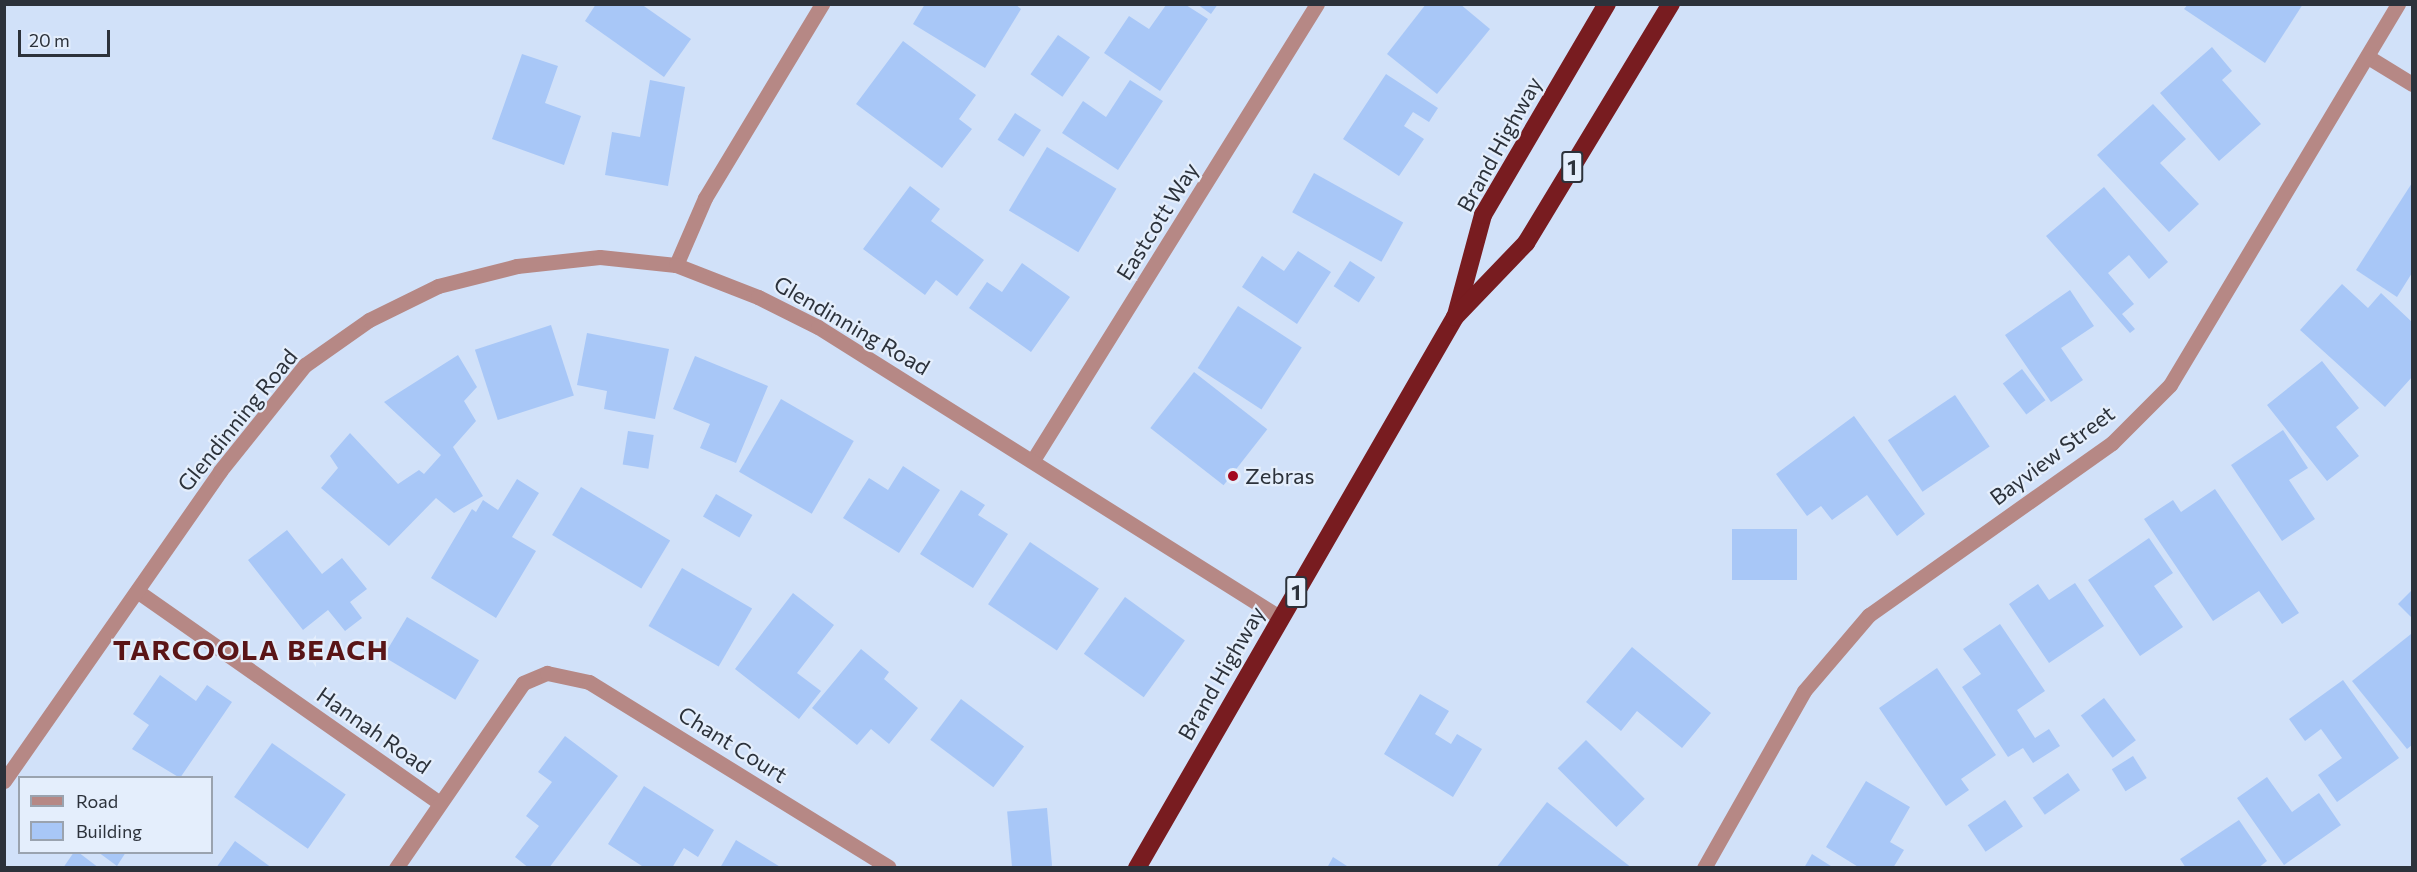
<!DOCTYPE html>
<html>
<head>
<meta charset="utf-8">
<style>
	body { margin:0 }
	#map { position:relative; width:2417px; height:872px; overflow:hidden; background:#d1e1f9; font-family:Commissioner,sans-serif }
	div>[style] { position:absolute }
	.building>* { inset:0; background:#a8c7f7; transform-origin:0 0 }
	.street>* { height:15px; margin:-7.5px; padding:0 7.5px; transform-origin:7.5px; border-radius:7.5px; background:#b68885 }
	.highway>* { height:18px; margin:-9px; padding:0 9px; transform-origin:9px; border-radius:9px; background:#781c20 }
	.dots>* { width:16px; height:16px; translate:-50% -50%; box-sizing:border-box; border:3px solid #e4eefc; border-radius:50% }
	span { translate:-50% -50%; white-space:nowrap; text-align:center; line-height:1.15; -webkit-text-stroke:4.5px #e4eefc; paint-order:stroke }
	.shield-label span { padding:2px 4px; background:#e4eefc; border:2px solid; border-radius:4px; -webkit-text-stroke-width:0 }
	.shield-label { font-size:21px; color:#2c323b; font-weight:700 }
	.street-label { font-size:22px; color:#2c323b }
	.poi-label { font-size:22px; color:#2c323b }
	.left { translate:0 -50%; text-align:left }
	.district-label { font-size:28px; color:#5a1517; font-weight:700; letter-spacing:1.5px }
	.frame { position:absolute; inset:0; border:6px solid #2c323b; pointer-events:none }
	.legend { position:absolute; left:18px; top:776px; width:195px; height:78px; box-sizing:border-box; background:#e4eefc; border:2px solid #9aa3af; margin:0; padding:8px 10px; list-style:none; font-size:18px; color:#2c323b }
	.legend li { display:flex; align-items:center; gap:12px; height:30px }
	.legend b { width:30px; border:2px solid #9aa3af }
	.scale { position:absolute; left:18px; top:30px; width:92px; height:27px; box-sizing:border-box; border:3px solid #2c323b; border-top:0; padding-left:8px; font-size:18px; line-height:21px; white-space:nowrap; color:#2c323b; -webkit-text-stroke:4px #e4eefc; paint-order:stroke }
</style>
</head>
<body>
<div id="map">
	<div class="building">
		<i style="clip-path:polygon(596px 4px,641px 4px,691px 39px,664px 77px,585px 21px)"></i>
		<i style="clip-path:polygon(925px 4px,1015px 4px,1021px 9px,985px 68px,913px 24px)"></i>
		<i style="clip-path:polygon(1197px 4px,1218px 4px,1211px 14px)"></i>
		<i style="clip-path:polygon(1426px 4px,1460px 4px,1490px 29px,1437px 94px,1387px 54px)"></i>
		<i style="clip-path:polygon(2188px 4px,2303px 4px,2265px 63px,2184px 9px)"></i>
		<i style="clip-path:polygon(1166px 5px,1186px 5px,1208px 19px,1160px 91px,1104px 53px,1129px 16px,1149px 29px)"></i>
		<i style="left:1058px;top:35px;width:39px;height:48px;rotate:35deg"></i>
		<i style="clip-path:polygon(903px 41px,976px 95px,959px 119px,972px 129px,942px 168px,856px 104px)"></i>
		<i style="clip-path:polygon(2212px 47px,2232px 71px,2222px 80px,2261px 124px,2219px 161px,2160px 93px)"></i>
		<i style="clip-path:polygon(522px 54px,558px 66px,545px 103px,581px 116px,564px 165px,492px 139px)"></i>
		<i style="clip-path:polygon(1386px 74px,1438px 108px,1429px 122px,1413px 112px,1404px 126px,1424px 139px,1399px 176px,1343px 139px)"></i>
		<i style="clip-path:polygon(650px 80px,685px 87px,668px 186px,605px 175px,612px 132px,640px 137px)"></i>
		<i style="clip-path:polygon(1130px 80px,1163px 101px,1118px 170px,1062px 133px,1083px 101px,1106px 117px)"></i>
		<i style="clip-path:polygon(2153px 104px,2186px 139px,2160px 163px,2199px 204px,2169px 232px,2097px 155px)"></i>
		<i style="left:1015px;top:113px;width:31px;height:32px;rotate:33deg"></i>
		<i style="left:1047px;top:147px;width:81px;height:74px;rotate:31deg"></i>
		<i style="left:1314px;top:173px;width:102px;height:45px;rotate:29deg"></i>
		<i style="clip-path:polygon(2412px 183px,2412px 273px,2397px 297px,2356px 270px)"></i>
		<i style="clip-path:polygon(910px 186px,940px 209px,931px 221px,984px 260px,957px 296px,936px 280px,925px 295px,863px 249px)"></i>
		<i style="clip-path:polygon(2104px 187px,2168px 262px,2149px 279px,2129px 255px,2108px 273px,2134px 304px,2122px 314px,2135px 329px,2130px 333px,2046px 236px)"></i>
		<i style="clip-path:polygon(1298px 251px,1331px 272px,1297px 324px,1242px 287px,1262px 256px,1284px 271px)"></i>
		<i style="left:1350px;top:261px;width:30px;height:30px;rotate:33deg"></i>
		<i style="clip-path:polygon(1022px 263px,1070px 297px,1031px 352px,969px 308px,987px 282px,1002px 292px)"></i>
		<i style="clip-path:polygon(2342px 284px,2368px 308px,2381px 293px,2412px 322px,2412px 377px,2385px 407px,2300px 330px)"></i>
		<i style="clip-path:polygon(2070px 290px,2094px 326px,2061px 348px,2083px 380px,2051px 402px,2005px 335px)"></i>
		<i style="left:1238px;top:306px;width:76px;height:74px;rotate:33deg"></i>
		<i style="left:551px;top:325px;width:74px;height:80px;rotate:72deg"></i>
		<i style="clip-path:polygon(587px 333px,669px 349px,655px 419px,604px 409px,607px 391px,577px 385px)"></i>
		<i style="clip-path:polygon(458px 355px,477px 387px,464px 401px,476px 421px,453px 447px,483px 496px,454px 513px,436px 498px,389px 546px,321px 488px,338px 468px,330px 456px,350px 433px,398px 484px,419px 470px,424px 474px,441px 455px,384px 402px)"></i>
		<i style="clip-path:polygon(695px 356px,768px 386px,736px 463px,700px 448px,710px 424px,673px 409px)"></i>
		<i style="clip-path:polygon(2322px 361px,2359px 408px,2336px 427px,2359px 456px,2327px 481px,2267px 405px)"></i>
		<i style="left:2022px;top:369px;width:39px;height:24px;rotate:53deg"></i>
		<i style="left:1194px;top:372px;width:93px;height:71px;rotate:38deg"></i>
		<i style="left:1955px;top:395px;width:62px;height:81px;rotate:56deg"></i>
		<i style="left:781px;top:399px;width:84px;height:84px;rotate:30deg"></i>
		<i style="clip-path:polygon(1854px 416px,1925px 514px,1897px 536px,1867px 495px,1832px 520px,1821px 506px,1807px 516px,1776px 474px)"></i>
		<i style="clip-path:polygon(2283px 430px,2308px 468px,2289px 480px,2315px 519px,2282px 541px,2231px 465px)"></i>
		<i style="left:628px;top:431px;width:26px;height:34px;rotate:9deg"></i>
		<i style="clip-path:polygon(903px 466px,940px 490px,899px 553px,843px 518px,869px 478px,888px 490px)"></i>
		<i style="clip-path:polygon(517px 479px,539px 493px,512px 537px,536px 551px,496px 618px,431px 578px,472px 509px,476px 512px,483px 500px,498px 510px)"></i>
		<i style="left:581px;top:487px;width:104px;height:56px;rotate:31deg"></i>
		<i style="clip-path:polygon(2215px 489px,2299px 613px,2282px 624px,2259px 591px,2213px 621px,2144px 519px,2173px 500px,2181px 512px)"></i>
		<i style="clip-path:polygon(961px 490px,985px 505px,978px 515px,1008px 534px,973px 588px,920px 554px)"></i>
		<i style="left:716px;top:494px;width:42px;height:26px;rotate:30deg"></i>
		<i style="left:1732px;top:529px;width:65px;height:51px"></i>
		<i style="clip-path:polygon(287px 530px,322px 574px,342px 558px,367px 589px,350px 602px,362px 618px,345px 631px,328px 610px,303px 630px,248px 560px)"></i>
		<i style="clip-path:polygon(2149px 538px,2173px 573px,2154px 586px,2183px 627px,2140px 656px,2088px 580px)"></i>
		<i style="left:1030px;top:542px;width:83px;height:75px;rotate:34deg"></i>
		<i style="left:682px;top:568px;width:81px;height:67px;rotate:30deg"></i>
		<i style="clip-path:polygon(2075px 583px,2104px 626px,2049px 663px,2009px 604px,2038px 584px,2049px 600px)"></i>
		<i style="clip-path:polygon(2412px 590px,2412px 618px,2398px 604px)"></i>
		<i style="clip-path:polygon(793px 593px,834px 625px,797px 673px,821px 691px,799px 719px,735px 669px)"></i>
		<i style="left:1125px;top:597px;width:74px;height:70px;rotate:36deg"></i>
		<i style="left:407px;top:617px;width:84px;height:46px;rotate:31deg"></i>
		<i style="clip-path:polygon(2000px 624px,2045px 691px,2017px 710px,2035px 738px,2049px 729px,2060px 746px,2033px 763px,2023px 748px,2008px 757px,1962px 687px,1981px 674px,1963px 649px)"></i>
		<i style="clip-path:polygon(2411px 634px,2412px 745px,2407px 749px,2352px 681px)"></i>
		<i style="clip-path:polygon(1632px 647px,1711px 713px,1682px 748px,1637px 711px,1621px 731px,1586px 702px)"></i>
		<i style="clip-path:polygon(861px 649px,889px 672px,884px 679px,918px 708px,889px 744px,871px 729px,857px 745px,812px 708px)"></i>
		<i style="clip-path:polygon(1937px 668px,1996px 755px,1961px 779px,1969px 790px,1946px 806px,1879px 708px)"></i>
		<i style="clip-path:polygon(160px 675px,196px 701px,207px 685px,232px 702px,180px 778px,132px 749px,149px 725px,133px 714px)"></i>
		<i style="clip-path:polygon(2343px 680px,2399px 758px,2337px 802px,2318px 775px,2342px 758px,2321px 729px,2305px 741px,2289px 719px)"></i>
		<i style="clip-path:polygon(1420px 694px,1449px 711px,1435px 734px,1451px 744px,1457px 734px,1482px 749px,1453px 797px,1384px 754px)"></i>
		<i style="left:2104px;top:698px;width:53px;height:29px;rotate:53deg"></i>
		<i style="left:961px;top:699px;width:79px;height:51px;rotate:37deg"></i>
		<i style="clip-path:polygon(565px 736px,618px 776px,549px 868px,529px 868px,515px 857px,539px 826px,526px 816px,552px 782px,538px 772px)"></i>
		<i style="left:1586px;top:740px;width:83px;height:40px;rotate:45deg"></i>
		<i style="left:272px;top:743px;width:90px;height:66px;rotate:35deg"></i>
		<i style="left:2133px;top:756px;width:26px;height:25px;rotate:58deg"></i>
		<i style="left:2068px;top:773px;width:21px;height:43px;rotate:55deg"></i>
		<i style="clip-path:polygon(2267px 777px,2292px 812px,2319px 793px,2341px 825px,2284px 865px,2237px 798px)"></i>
		<i style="clip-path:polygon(1866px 781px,1910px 807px,1890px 842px,1904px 850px,1893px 868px,1860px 868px,1826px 847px)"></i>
		<i style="clip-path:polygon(644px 786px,714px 830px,698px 857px,684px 848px,672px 868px,645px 868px,608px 844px)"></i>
		<i style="left:2005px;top:800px;width:32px;height:45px;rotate:56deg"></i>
		<i style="clip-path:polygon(1547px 802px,1632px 868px,1496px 868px)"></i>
		<i style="left:1047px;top:808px;width:58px;height:40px;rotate:85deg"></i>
		<i style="clip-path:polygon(2239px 820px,2267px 861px,2258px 868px,2186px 868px,2180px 859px)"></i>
		<i style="clip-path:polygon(736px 840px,782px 868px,720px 868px)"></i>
		<i style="clip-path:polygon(235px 841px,272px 868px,216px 868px)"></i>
		<i style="clip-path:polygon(74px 852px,78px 852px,99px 868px,63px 868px)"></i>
		<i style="clip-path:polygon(98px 852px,126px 852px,117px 866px)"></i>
		<i style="clip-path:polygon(1812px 854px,1834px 868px,1804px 868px)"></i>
		<i style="clip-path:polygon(1333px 857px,1350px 868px,1327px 868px)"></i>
	</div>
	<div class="street">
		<i style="left:2368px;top:57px;width:52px;rotate:31.5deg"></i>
		<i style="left:676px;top:265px;width:73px;rotate:-66.6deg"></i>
		<i style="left:705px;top:198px;width:227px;rotate:-58.9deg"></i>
		<i style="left:1033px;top:460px;width:537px;rotate:-58.09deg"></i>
		<i style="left:137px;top:591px;width:368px;rotate:35deg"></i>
		<i style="left:4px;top:781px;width:378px;rotate:-55.1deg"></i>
		<i style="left:220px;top:471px;width:136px;rotate:-51.3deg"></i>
		<i style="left:305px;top:365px;width:78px;rotate:-35.1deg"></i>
		<i style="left:369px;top:320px;width:77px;rotate:-26.2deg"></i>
		<i style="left:438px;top:286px;width:81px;rotate:-14.2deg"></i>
		<i style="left:517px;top:266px;width:83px;rotate:-6.2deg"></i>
		<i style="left:600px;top:257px;width:76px;rotate:6deg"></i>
		<i style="left:676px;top:265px;width:88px;rotate:21.3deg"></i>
		<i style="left:758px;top:297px;width:67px;rotate:26.6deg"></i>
		<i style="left:818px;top:327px;width:547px;rotate:32.15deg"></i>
		<i style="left:396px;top:868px;width:224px;rotate:-55.5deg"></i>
		<i style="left:523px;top:683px;width:26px;rotate:-23deg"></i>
		<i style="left:547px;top:673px;width:43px;rotate:12.1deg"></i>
		<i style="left:589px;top:682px;width:352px;rotate:31.7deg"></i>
		<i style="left:1704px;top:868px;width:203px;rotate:-60.5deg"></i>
		<i style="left:1804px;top:691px;width:100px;rotate:-49.5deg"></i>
		<i style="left:1869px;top:615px;width:298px;rotate:-35.3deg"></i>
		<i style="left:2112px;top:443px;width:82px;rotate:-45deg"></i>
		<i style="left:2170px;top:385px;width:444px;rotate:-59.1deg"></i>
	</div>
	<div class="highway">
		<i style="left:1456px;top:315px;width:104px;rotate:-74.9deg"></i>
		<i style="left:1483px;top:215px;width:245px;rotate:-59.6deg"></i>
		<i style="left:1137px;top:868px;width:636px;rotate:-60.01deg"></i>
		<i style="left:1455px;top:317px;width:103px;rotate:-46.2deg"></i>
		<i style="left:1526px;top:243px;width:280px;rotate:-58.8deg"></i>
	</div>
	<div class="dots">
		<i style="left:1233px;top:476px;background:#a3071f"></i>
	</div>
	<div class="shield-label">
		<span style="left:1572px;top:167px">1</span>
		<span style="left:1296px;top:592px">1</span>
	</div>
	<div class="street-label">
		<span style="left:1499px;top:144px;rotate:-61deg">Brand Highway</span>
		<span style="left:1157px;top:221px;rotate:-58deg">Eastcott Way</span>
		<span style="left:852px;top:325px;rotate:30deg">Glendinning Road</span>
		<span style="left:237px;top:420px;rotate:-51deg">Glendinning Road</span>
		<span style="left:2052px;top:455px;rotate:-37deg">Bayview Street</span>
		<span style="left:1221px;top:673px;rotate:-60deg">Brand Highway</span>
		<span style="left:374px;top:730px;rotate:35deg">Hannah Road</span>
		<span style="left:733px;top:744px;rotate:32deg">Chant Court</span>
	</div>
	<div class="poi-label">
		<span class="left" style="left:1245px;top:476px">Zebras</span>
	</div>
	<div class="district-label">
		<span style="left:251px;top:649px">TARCOOLA BEACH</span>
	</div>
	<div class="frame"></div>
	<ul class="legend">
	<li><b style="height:8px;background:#b68885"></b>Road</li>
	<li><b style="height:16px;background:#a8c7f7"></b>Building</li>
	</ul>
	<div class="scale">20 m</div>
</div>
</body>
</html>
